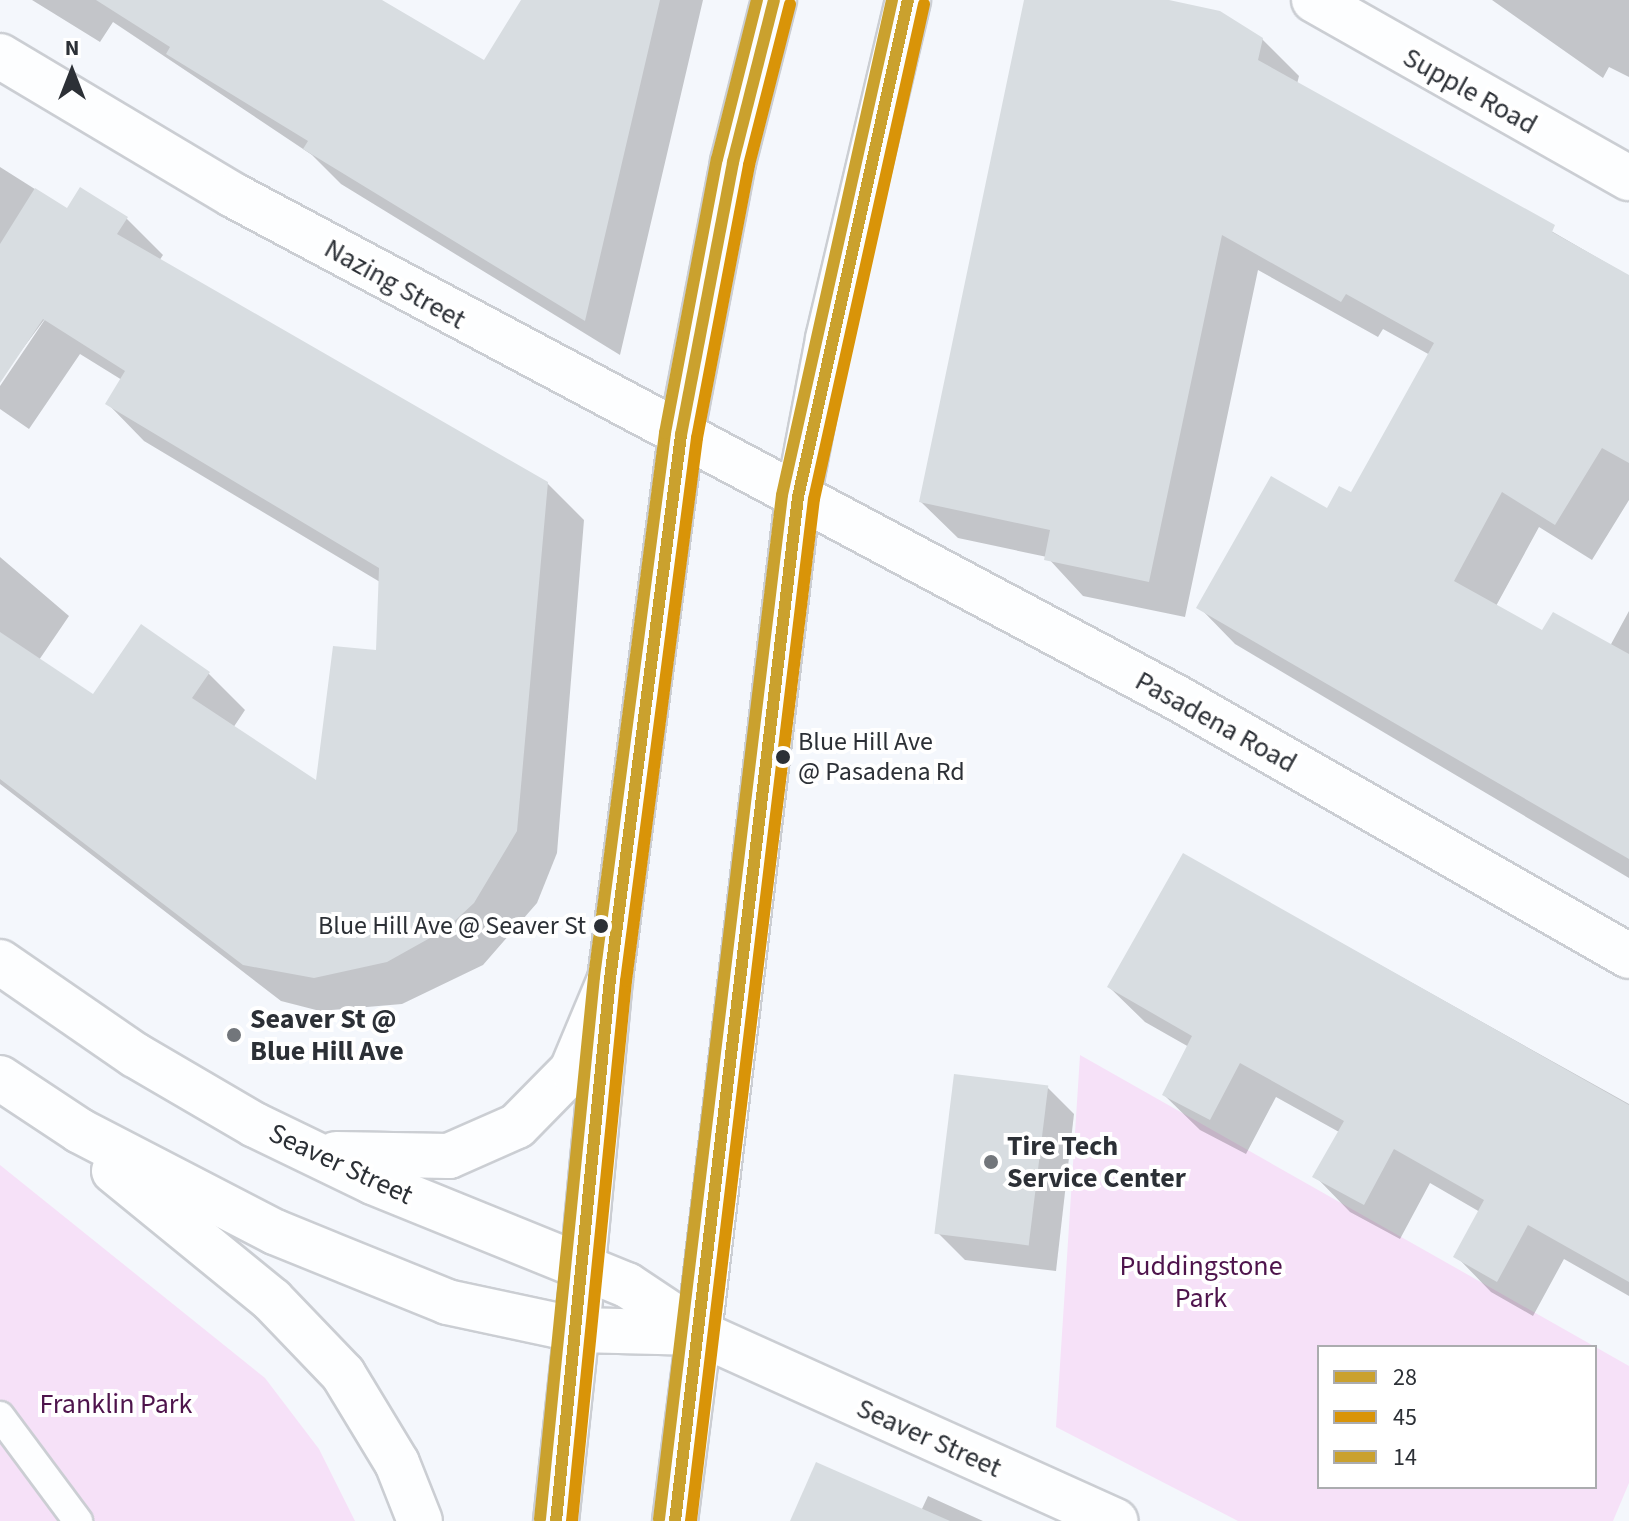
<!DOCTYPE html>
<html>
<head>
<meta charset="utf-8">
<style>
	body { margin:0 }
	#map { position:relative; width:1629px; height:1521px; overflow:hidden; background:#f4f7fc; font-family:"Source Sans 3",sans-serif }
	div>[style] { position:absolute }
	.green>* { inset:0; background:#f6e1f8 }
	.shadow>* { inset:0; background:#0003 }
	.building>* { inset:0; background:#d8dde1; transform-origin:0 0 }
	.roads { filter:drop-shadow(2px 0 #cbced3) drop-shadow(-2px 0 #cbced3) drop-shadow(0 2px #cbced3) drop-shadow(0 -2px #cbced3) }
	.service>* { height:28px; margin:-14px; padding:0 14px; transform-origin:14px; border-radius:14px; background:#fdfeff }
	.minor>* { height:44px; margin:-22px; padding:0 22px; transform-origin:22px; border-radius:22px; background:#fdfeff }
	.secondary>* { height:44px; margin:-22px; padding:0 22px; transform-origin:22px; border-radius:22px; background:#fdfeff }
	.primary>* { height:44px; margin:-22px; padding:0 22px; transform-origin:22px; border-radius:22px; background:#fdfeff }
	.bus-1>* { height:12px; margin:-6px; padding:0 6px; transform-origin:6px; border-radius:6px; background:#caa12e }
	.bus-2>* { height:12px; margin:-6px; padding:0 6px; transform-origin:6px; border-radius:6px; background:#d99408 }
	.bus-3>* { height:12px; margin:-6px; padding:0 6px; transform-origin:6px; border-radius:6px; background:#caa12e }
	.dots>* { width:22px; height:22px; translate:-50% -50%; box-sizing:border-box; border:4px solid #fff; border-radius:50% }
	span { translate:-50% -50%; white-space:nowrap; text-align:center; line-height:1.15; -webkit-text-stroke:8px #fff; paint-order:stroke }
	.bus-label { font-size:26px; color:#2c3036 }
	.left { translate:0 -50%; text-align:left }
	.right { translate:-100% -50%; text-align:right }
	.street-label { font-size:28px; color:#2c3036 }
	.poi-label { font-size:28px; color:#2c3036; font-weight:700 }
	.park-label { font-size:28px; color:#4e144c }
	.legend { position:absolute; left:1317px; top:1345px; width:280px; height:144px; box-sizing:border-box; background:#fff; border:2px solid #abacaf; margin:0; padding:10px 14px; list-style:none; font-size:24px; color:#2c3036 }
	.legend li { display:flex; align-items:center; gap:16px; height:40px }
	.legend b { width:40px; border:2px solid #abacaf }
	.north { position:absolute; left:32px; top:32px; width:80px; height:80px; -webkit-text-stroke:6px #fff; paint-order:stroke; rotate:0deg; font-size:22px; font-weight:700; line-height:32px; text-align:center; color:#2c3036 }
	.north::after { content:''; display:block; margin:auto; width:28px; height:36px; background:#2c3036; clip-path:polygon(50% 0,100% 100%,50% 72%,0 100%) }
</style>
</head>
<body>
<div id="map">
	<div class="green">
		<i style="clip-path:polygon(evenodd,1080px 1055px,1629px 1366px,1629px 1483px,1613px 1521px,1238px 1521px,1056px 1427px,1080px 1055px,1595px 1347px,1595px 1487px,1319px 1487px,1319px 1347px,1595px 1347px)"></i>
		<i style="clip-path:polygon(0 1165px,265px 1378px,319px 1449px,355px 1521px,0 1521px)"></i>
	</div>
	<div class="shadow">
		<i style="clip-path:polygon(32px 0,331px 0,484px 63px,523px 0,703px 0,620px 355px,341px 184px,312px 155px,113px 22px,100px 42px)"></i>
		<i style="clip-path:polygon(1026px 0,1166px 0,1262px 39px,1299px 76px,1297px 84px,1629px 276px,1629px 500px,1592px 560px,1539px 527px,1496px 606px,1543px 633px,1610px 646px,1629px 611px,1629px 878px,1235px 644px,1199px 607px,1351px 495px,1430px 355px,1383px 329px,1378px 337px,1258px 270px,1185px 617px,1083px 596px,1047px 557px,958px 538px,921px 502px)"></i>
		<i style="clip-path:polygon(1492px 0,1629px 0,1629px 77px,1609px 67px,1603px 78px)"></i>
		<i style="clip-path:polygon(0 167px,68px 210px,126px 218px,163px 255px,159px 261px,547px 483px,584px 520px,557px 853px,537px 903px,483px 965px,402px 1004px,320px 1011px,281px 1001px,0 784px,0 557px,69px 616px,39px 660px,93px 697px,141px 627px,209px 674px,245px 710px,233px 728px,318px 784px,378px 652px,380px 582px,144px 441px,108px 404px,122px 380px,80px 354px,29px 429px,0 409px,0 386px,50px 312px,0 379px)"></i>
		<i style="clip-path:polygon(1183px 855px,1629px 1104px,1629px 1296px,1564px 1259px,1533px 1316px,1491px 1292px,1456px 1256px,1480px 1212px,1430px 1183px,1400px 1239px,1350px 1212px,1315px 1176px,1339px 1132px,1276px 1097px,1246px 1154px,1200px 1130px,1164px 1095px,1189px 1047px,1145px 1022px,1109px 987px)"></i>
		<i style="clip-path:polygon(1047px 1087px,1074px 1114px,1056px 1271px,965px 1260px,938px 1233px)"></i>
		<i style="clip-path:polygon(928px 1496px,983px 1521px,807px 1521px,921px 1511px)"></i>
	</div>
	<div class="building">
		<i style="clip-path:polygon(96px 0,382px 0,484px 60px,521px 0,660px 0,585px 321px,303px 149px,308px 141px,166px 54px,170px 47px)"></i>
		<i style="clip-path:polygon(1024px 0,1169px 0,1220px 11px,1263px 38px,1258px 60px,1555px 225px,1552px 232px,1629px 275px,1629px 463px,1602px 448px,1555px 525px,1502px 492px,1454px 581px,1542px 630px,1553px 612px,1629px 654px,1629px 859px,1196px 608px,1271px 476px,1327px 508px,1339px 486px,1351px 492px,1434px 343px,1346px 294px,1341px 302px,1222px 235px,1149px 582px,1044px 560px,1050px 530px,919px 502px)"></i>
		<i style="clip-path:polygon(80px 187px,128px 217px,117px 234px,548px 482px,517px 831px,474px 903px,446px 929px,387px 962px,314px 978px,243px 965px,0 779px,0 632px,93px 694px,141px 624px,210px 672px,192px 698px,316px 780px,333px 646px,376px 650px,379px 568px,105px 404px,125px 371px,43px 319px,0 383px,0 244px,35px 188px,67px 208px)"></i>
		<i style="clip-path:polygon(1183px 853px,1629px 1105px,1629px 1282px,1528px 1225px,1497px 1282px,1453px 1257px,1484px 1200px,1394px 1149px,1364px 1205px,1312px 1177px,1344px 1121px,1240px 1063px,1210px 1120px,1162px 1095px,1192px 1036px,1107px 987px)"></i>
		<i style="left:954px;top:1074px;width:95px;height:161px;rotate:7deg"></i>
		<i style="clip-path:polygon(816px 1462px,950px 1521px,790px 1521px)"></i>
	</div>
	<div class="roads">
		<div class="service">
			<i style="left:0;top:1416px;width:131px;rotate:53.4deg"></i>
		</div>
		<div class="minor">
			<i style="left:1314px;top:0;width:362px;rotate:29.5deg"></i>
			<i style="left:0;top:56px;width:271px;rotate:30.8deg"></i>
			<i style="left:233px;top:195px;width:1074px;rotate:28.04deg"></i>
			<i style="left:1181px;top:700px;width:516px;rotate:29.74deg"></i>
			<i style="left:699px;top:1333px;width:457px;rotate:24.3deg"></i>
		</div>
		<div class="secondary">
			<i style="left:583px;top:1265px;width:287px;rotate:-84.6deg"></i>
			<i style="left:610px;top:979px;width:549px;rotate:-82.56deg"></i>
			<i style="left:681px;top:435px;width:278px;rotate:-79.2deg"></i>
			<i style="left:733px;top:162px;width:167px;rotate:-75.8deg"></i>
			<i style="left:699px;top:1333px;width:842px;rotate:-83.25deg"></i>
			<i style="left:798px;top:497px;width:161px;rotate:-79.2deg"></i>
			<i style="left:828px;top:339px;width:348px;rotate:-76.7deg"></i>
		</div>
		<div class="primary">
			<i style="left:0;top:962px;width:164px;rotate:34.6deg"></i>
			<i style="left:135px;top:1055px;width:139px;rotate:30.3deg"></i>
			<i style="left:255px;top:1125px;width:131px;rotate:25.8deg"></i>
			<i style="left:373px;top:1182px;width:274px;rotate:22.1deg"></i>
			<i style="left:627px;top:1285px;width:87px;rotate:33.7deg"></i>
			<i style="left:0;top:1078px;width:96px;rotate:33.5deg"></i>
			<i style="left:80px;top:1131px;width:220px;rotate:27.4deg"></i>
			<i style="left:275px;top:1232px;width:186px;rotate:22.1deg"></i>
			<i style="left:447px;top:1302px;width:134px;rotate:12.1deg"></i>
			<i style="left:578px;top:1330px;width:121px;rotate:1.4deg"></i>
			<i style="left:336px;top:1154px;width:113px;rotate:1deg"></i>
			<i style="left:449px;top:1156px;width:74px;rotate:-23.8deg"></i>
			<i style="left:517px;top:1126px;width:78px;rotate:-45.5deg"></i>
			<i style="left:572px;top:1070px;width:99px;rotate:-67.3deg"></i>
			<i style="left:114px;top:1171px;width:204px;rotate:39.2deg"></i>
			<i style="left:272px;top:1300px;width:103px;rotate:46.2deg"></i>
			<i style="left:343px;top:1374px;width:104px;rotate:58.8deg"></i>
			<i style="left:397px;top:1463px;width:62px;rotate:68.4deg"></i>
			<i style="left:556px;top:1521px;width:223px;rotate:-83.8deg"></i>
			<i style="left:675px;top:1521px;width:190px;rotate:-82.7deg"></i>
		</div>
	</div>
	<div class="bus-1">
		<i style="left:556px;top:1521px;width:545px;rotate:-84.31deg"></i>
		<i style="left:610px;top:979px;width:549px;rotate:-82.56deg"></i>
		<i style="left:681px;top:435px;width:278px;rotate:-79.2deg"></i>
		<i style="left:733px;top:162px;width:167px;rotate:-75.8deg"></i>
		<i style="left:675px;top:1521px;width:1031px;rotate:-83.15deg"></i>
		<i style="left:798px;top:497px;width:509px;rotate:-77.52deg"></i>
	</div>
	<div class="bus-2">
		<i style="left:572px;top:1521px;width:543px;rotate:-84.29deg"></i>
		<i style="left:626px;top:981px;width:548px;rotate:-82.55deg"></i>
		<i style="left:697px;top:438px;width:278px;rotate:-79.2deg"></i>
		<i style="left:749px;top:165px;width:166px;rotate:-75.7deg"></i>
		<i style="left:691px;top:1521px;width:1029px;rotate:-83.14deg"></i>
		<i style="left:814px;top:499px;width:507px;rotate:-77.47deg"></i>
	</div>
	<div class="bus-3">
		<i style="left:540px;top:1519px;width:545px;rotate:-84.31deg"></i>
		<i style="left:594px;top:977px;width:549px;rotate:-82.56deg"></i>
		<i style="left:665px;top:433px;width:279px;rotate:-79.3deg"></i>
		<i style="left:717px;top:159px;width:164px;rotate:-75.9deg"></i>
		<i style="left:659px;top:1519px;width:1031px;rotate:-83.15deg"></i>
		<i style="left:782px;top:495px;width:507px;rotate:-77.47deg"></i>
	</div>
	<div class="dots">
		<i style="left:783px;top:757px;background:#2c3036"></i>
		<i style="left:601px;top:926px;background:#2c3036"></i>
		<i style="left:234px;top:1035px;background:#72767b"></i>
		<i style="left:991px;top:1162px;background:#72767b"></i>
	</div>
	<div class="bus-label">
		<span class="left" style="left:798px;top:757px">Blue Hill Ave<br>@ Pasadena Rd</span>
		<span class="right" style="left:586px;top:926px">Blue Hill Ave @ Seaver St</span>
	</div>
	<div class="street-label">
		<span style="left:1470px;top:91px;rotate:29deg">Supple Road</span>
		<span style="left:395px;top:284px;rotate:29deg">Nazing Street</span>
		<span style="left:1216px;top:722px;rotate:29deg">Pasadena Road</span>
		<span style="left:341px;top:1164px;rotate:25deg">Seaver Street</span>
		<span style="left:929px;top:1438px;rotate:24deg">Seaver Street</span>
	</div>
	<div class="poi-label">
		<span class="left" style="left:250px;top:1035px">Seaver St @<br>Blue Hill Ave</span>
		<span class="left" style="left:1007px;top:1162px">Tire Tech<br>Service Center</span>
	</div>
	<div class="park-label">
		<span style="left:1201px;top:1282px">Puddingstone<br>Park</span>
		<span style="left:116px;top:1404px">Franklin Park</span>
	</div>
	<ul class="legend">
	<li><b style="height:10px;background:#caa12e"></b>28</li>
	<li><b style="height:10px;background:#d99408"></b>45</li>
	<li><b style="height:10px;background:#caa12e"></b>14</li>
	</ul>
	<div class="north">N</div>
</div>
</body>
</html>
